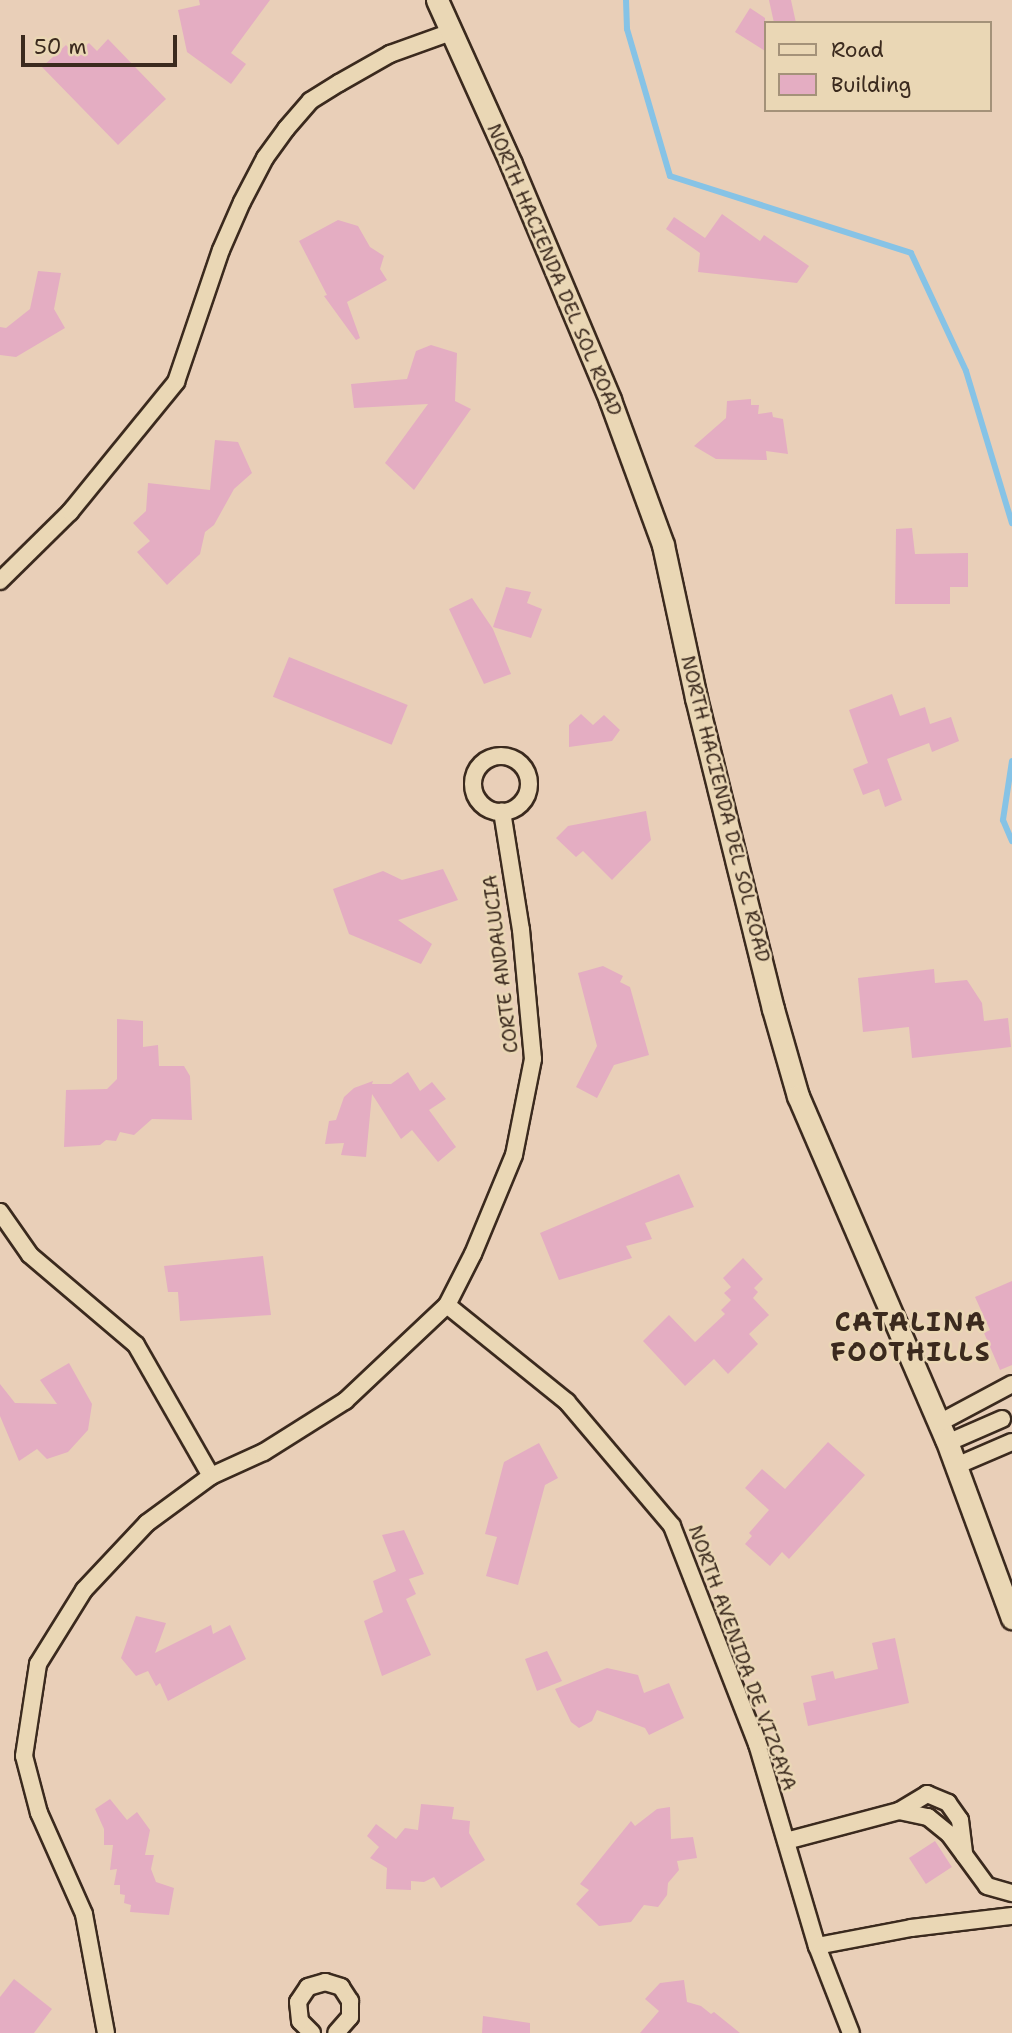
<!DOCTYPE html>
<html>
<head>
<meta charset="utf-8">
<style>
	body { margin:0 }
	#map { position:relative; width:1012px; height:2033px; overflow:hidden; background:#e9cfb8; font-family:"Shantell Sans",sans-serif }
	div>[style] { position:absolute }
	.stream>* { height:6px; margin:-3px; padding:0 3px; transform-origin:3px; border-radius:3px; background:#86c3e6 }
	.building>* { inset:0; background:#e4adc2; transform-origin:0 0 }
	.roads { filter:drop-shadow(2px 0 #3b2a1e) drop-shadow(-2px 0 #3b2a1e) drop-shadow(0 2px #3b2a1e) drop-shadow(0 -2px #3b2a1e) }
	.minor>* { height:16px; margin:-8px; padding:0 8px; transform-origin:8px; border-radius:8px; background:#ead7b5 }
	.minor>.ring { margin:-8px; padding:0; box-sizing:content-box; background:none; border:16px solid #ead7b5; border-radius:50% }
	.tertiary>* { height:21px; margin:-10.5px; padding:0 10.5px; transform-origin:10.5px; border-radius:10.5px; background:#ead7b5 }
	span { translate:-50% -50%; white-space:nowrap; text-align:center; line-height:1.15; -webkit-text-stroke:5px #ead7b5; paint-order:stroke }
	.street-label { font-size:19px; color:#3b2a1e }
	.district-label { font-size:26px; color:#3b2a1e; font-weight:700; letter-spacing:2px }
	.legend { position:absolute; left:764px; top:21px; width:228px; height:91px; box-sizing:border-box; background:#ead7b5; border:2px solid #a49279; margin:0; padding:9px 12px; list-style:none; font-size:21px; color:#3b2a1e }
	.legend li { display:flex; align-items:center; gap:14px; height:35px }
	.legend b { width:35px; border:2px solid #a49279 }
	.scale { position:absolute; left:21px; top:35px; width:156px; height:32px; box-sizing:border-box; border:4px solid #3b2a1e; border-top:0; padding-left:9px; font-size:21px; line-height:24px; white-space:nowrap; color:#3b2a1e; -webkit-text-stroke:5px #ead7b5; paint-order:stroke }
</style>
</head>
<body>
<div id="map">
	<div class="stream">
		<i style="left:626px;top:0;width:29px;rotate:88deg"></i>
		<i style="left:627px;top:29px;width:153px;rotate:73.7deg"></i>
		<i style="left:670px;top:176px;width:253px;rotate:17.7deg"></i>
		<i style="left:911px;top:253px;width:130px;rotate:65deg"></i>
		<i style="left:966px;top:371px;width:159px;rotate:73.2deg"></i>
		<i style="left:1012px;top:761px;width:60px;rotate:98.7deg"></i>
		<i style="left:1003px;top:820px;width:23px;rotate:67deg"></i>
	</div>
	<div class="building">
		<i style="clip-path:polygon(199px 0,270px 0,231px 53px,246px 64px,231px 84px,187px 52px,178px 10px,200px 5px)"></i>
		<i style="clip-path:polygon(769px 0,791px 0,796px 23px,774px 23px)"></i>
		<i style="clip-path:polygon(750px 8px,765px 18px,765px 51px,735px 32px)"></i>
		<i style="clip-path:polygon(108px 39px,166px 99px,118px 145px,42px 67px,66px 45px,76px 55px,89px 43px,97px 51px)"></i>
		<i style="clip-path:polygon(722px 214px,760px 241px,764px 235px,809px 266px,797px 283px,698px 272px,700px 253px,666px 229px,674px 217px,705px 238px)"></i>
		<i style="clip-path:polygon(338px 220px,358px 226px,370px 247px,384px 256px,380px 269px,387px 280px,347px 302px,360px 338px,356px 340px,324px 296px,327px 295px,299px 241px)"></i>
		<i style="clip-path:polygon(38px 271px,61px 273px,54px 309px,65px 328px,16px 357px,0 355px,0 327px,6px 328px,30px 309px)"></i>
		<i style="clip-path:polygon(431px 345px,457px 353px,455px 401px,471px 409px,414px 490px,385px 463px,428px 404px,354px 408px,351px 384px,407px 379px,416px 351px)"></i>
		<i style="clip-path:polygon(751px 399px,751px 405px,759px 405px,758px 414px,772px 412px,773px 417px,783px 419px,788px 454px,766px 451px,767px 460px,716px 459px,694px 446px,726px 418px,727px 401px)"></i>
		<i style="clip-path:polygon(215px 440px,238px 442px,252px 473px,234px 489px,214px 525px,205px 532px,200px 554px,167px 585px,137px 552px,150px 541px,133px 523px,146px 511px,148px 483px,210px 490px)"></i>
		<i style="clip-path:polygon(912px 528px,915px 554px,968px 553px,968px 587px,950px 587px,950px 604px,895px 604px,896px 529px)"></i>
		<i style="clip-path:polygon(506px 587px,531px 592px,527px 603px,542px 609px,531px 638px,493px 627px)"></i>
		<i style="clip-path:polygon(472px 598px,493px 629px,511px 674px,484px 684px,449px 609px)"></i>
		<i style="left:289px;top:657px;width:128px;height:43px;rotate:22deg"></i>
		<i style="clip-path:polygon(892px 694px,900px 716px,925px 707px,930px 724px,951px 717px,959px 741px,932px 752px,929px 743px,887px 759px,902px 800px,885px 807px,879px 789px,863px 795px,853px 769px,868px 763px,849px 710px)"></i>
		<i style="clip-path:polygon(581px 714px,593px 725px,604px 715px,620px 730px,612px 741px,569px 747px,569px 725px)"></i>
		<i style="clip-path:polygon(646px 811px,651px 840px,612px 880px,583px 851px,576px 857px,556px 838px,568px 826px)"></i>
		<i style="clip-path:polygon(443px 869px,458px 900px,398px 920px,432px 944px,421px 964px,349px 934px,333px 889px,383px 871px,402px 880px)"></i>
		<i style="clip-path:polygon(603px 966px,623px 976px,620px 982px,630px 987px,649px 1055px,614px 1065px,597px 1098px,576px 1087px,597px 1046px,578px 973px)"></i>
		<i style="clip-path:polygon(934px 969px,935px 983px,967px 980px,982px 1003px,984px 1021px,1008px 1018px,1011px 1047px,912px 1058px,909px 1027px,863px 1032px,858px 978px)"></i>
		<i style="clip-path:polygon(117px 1019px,143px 1021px,143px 1047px,158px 1045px,159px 1066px,184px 1066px,190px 1076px,192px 1120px,152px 1119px,134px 1135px,120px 1132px,116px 1141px,106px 1140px,100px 1145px,64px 1147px,66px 1090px,107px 1089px,117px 1079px)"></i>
		<i style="clip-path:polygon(408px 1072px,420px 1091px,432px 1082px,446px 1099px,429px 1110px,456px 1147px,438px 1162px,412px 1130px,401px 1139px,372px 1094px,366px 1157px,341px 1155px,344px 1143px,325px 1144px,329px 1121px,336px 1120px,344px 1097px,354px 1088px,373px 1081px,372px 1084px,391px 1084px)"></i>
		<i style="clip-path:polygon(679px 1174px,694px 1207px,645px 1223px,652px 1239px,626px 1246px,632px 1258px,559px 1280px,540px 1233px)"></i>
		<i style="clip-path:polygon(263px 1256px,271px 1315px,180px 1321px,178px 1292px,168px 1292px,164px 1266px)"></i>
		<i style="clip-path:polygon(743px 1258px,763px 1279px,754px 1288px,758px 1292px,753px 1298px,769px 1315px,749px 1334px,758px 1344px,728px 1374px,714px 1359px,685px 1386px,643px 1341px,669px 1315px,695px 1342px,725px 1314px,721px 1310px,731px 1300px,724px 1293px,731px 1287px,723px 1278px)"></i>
		<i style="clip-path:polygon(1012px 1281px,1012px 1365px,1000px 1370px,984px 1333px,990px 1330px,975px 1297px)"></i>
		<i style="clip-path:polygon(69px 1363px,92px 1404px,88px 1430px,68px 1452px,47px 1459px,37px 1449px,19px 1461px,0 1416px,0 1384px,15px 1403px,57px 1404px,40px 1380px)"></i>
		<i style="clip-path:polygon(828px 1442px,865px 1475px,789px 1559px,782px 1552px,770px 1566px,745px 1544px,752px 1536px,749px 1533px,769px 1510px,745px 1488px,762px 1469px,785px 1489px)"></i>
		<i style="clip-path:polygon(539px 1443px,558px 1478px,545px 1485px,518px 1585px,486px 1576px,497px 1537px,485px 1534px,504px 1462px)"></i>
		<i style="clip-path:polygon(404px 1530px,424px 1574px,409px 1579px,416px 1594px,406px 1599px,431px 1655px,382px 1676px,364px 1621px,383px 1612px,373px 1581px,396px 1571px,382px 1535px)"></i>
		<i style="clip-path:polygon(136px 1616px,166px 1623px,155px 1653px,211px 1625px,213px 1634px,230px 1625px,246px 1659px,168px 1701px,160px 1683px,156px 1686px,148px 1671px,136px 1676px,121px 1658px)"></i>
		<i style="clip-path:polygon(895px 1638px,909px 1703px,808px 1726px,803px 1703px,816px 1700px,811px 1676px,833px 1671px,835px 1679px,878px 1669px,872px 1643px)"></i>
		<i style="clip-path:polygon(547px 1651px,562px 1681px,537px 1691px,525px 1659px)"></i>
		<i style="clip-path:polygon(607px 1668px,638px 1675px,644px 1693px,669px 1683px,684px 1718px,649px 1735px,645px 1728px,597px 1710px,592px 1721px,579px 1728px,571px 1722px,555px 1689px)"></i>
		<i style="clip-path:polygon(110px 1799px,127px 1820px,137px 1812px,150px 1830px,145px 1855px,154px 1855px,151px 1869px,156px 1882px,174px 1888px,169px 1915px,130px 1912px,131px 1905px,124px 1903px,125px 1895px,120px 1894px,120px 1885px,114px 1885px,117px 1869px,110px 1870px,113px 1845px,104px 1845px,104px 1829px,95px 1809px)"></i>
		<i style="clip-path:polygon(421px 1804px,454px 1807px,452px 1819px,470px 1821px,469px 1833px,485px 1860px,441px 1888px,434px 1877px,424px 1882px,411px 1881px,411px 1890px,386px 1889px,387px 1868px,370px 1858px,379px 1847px,367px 1836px,376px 1824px,396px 1839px,405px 1828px,418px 1830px)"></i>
		<i style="clip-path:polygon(670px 1807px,671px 1839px,693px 1837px,697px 1858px,677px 1861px,679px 1870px,668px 1883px,667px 1895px,658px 1907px,644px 1905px,631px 1922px,599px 1926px,576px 1904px,589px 1890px,580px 1884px,631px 1821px,635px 1826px,657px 1809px)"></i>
		<i style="left:935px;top:1841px;width:31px;height:31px;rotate:57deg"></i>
		<i style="clip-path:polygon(14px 1979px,52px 2009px,34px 2033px,0 2033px,0 1997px)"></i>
		<i style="clip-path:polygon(684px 1980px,687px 2002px,701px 2006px,711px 2014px,714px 2012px,740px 2033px,640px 2033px,659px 2011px,645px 1999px,660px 1983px)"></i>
		<i style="clip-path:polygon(483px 2016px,530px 2023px,530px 2033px,482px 2033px)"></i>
	</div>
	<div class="roads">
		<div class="minor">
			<i style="left:0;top:581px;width:98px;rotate:-44.6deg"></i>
			<i style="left:70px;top:512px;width:168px;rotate:-50.8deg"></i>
			<i style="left:176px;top:382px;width:139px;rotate:-71.2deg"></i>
			<i style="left:221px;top:250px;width:52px;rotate:-66.4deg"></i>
			<i style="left:242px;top:202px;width:50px;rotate:-62.4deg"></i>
			<i style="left:265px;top:158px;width:36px;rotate:-54deg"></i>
			<i style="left:286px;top:129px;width:37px;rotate:-49deg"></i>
			<i style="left:310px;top:101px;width:34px;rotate:-32deg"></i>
			<i style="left:339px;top:83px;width:59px;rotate:-29.6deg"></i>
			<i style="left:390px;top:54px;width:65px;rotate:-19.8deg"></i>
			<i class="ring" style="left:473px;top:756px;width:40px;height:40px"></i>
			<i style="left:0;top:1212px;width:52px;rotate:55.1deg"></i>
			<i style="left:30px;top:1255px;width:139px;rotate:40.3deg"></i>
			<i style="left:136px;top:1345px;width:151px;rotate:60.2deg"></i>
			<i style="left:447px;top:1305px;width:154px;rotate:38.9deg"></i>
			<i style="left:567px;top:1402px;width:162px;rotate:49.7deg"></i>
			<i style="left:672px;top:1526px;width:234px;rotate:68.7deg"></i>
			<i style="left:757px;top:1744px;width:211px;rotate:73.5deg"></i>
			<i style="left:817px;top:1946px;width:93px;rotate:68.7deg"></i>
			<i style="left:939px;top:1423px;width:83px;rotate:-28.1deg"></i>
			<i style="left:947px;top:1443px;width:60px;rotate:-23.6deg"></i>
			<i style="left:956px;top:1466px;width:61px;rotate:-23.2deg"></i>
			<i style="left:899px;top:1811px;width:30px;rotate:12deg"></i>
			<i style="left:928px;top:1817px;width:27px;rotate:39deg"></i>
			<i style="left:949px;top:1834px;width:64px;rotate:53.8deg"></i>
			<i style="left:987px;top:1886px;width:26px;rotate:16deg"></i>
			<i style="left:786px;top:1841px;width:117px;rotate:-14.9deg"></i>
			<i style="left:899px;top:1811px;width:33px;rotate:-31deg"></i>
			<i style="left:927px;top:1794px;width:23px;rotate:23deg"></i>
			<i style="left:948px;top:1803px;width:21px;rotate:55deg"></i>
			<i style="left:960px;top:1820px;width:35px;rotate:83deg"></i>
			<i style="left:817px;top:1946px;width:96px;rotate:-10.8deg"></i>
			<i style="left:911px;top:1928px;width:102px;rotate:-6.8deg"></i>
			<i style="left:106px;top:2033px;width:121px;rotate:-100.5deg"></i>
			<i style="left:84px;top:1914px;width:111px;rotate:-114deg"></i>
			<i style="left:39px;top:1813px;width:59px;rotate:-104.7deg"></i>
			<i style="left:24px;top:1756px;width:93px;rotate:-81.3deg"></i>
			<i style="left:38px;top:1664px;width:87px;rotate:-58.1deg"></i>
			<i style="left:84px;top:1590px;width:92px;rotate:-46.8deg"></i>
			<i style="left:147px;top:1523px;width:79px;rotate:-36.3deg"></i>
			<i style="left:211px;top:1476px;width:58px;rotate:-24.4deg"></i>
			<i style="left:264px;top:1452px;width:96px;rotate:-32.2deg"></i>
			<i style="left:345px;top:1401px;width:140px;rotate:-43.3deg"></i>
			<i style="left:447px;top:1305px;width:57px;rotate:-63deg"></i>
			<i style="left:473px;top:1254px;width:107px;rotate:-67.5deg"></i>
			<i style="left:514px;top:1155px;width:98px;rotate:-78.8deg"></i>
			<i style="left:533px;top:1059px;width:130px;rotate:-95.3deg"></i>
			<i style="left:521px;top:930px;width:120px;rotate:-99.1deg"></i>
			<i style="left:312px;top:2033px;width:17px;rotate:-135deg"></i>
			<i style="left:300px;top:2021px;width:19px;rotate:-96deg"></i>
			<i style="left:298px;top:2002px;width:18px;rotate:-56deg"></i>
			<i style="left:308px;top:1987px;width:18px;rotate:-16deg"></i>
			<i style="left:325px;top:1982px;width:17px;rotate:17deg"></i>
			<i style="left:341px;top:1987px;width:17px;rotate:57deg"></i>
			<i style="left:350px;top:2001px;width:16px;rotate:90deg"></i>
			<i style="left:350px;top:2017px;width:21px;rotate:131deg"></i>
		</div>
		<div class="tertiary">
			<i style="left:437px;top:0;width:180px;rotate:65.7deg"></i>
			<i style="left:511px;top:164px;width:256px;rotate:67.2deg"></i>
			<i style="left:610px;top:400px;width:154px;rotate:69.9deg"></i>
			<i style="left:663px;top:545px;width:157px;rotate:77.8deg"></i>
			<i style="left:696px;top:698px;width:320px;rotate:76.1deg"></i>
			<i style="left:773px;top:1009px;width:91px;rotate:74deg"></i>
			<i style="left:798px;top:1096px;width:374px;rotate:66.7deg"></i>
			<i style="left:946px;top:1439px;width:191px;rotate:69.8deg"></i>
		</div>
	</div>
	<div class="street-label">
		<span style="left:554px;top:270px;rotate:67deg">NORTH HACIENDA DEL SOL ROAD</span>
		<span style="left:725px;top:809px;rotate:76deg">NORTH HACIENDA DEL SOL ROAD</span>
		<span style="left:501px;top:964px;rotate:-97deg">CORTE ANDALUCIA</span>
		<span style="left:742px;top:1658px;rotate:70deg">NORTH AVENIDA DE VIZCAYA</span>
	</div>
	<div class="district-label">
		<span style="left:911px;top:1337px">CATALINA<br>FOOTHILLS</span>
	</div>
	<ul class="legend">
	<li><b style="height:9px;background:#ead7b5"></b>Road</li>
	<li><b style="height:19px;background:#e4adc2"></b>Building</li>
	</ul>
	<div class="scale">50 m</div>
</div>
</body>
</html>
